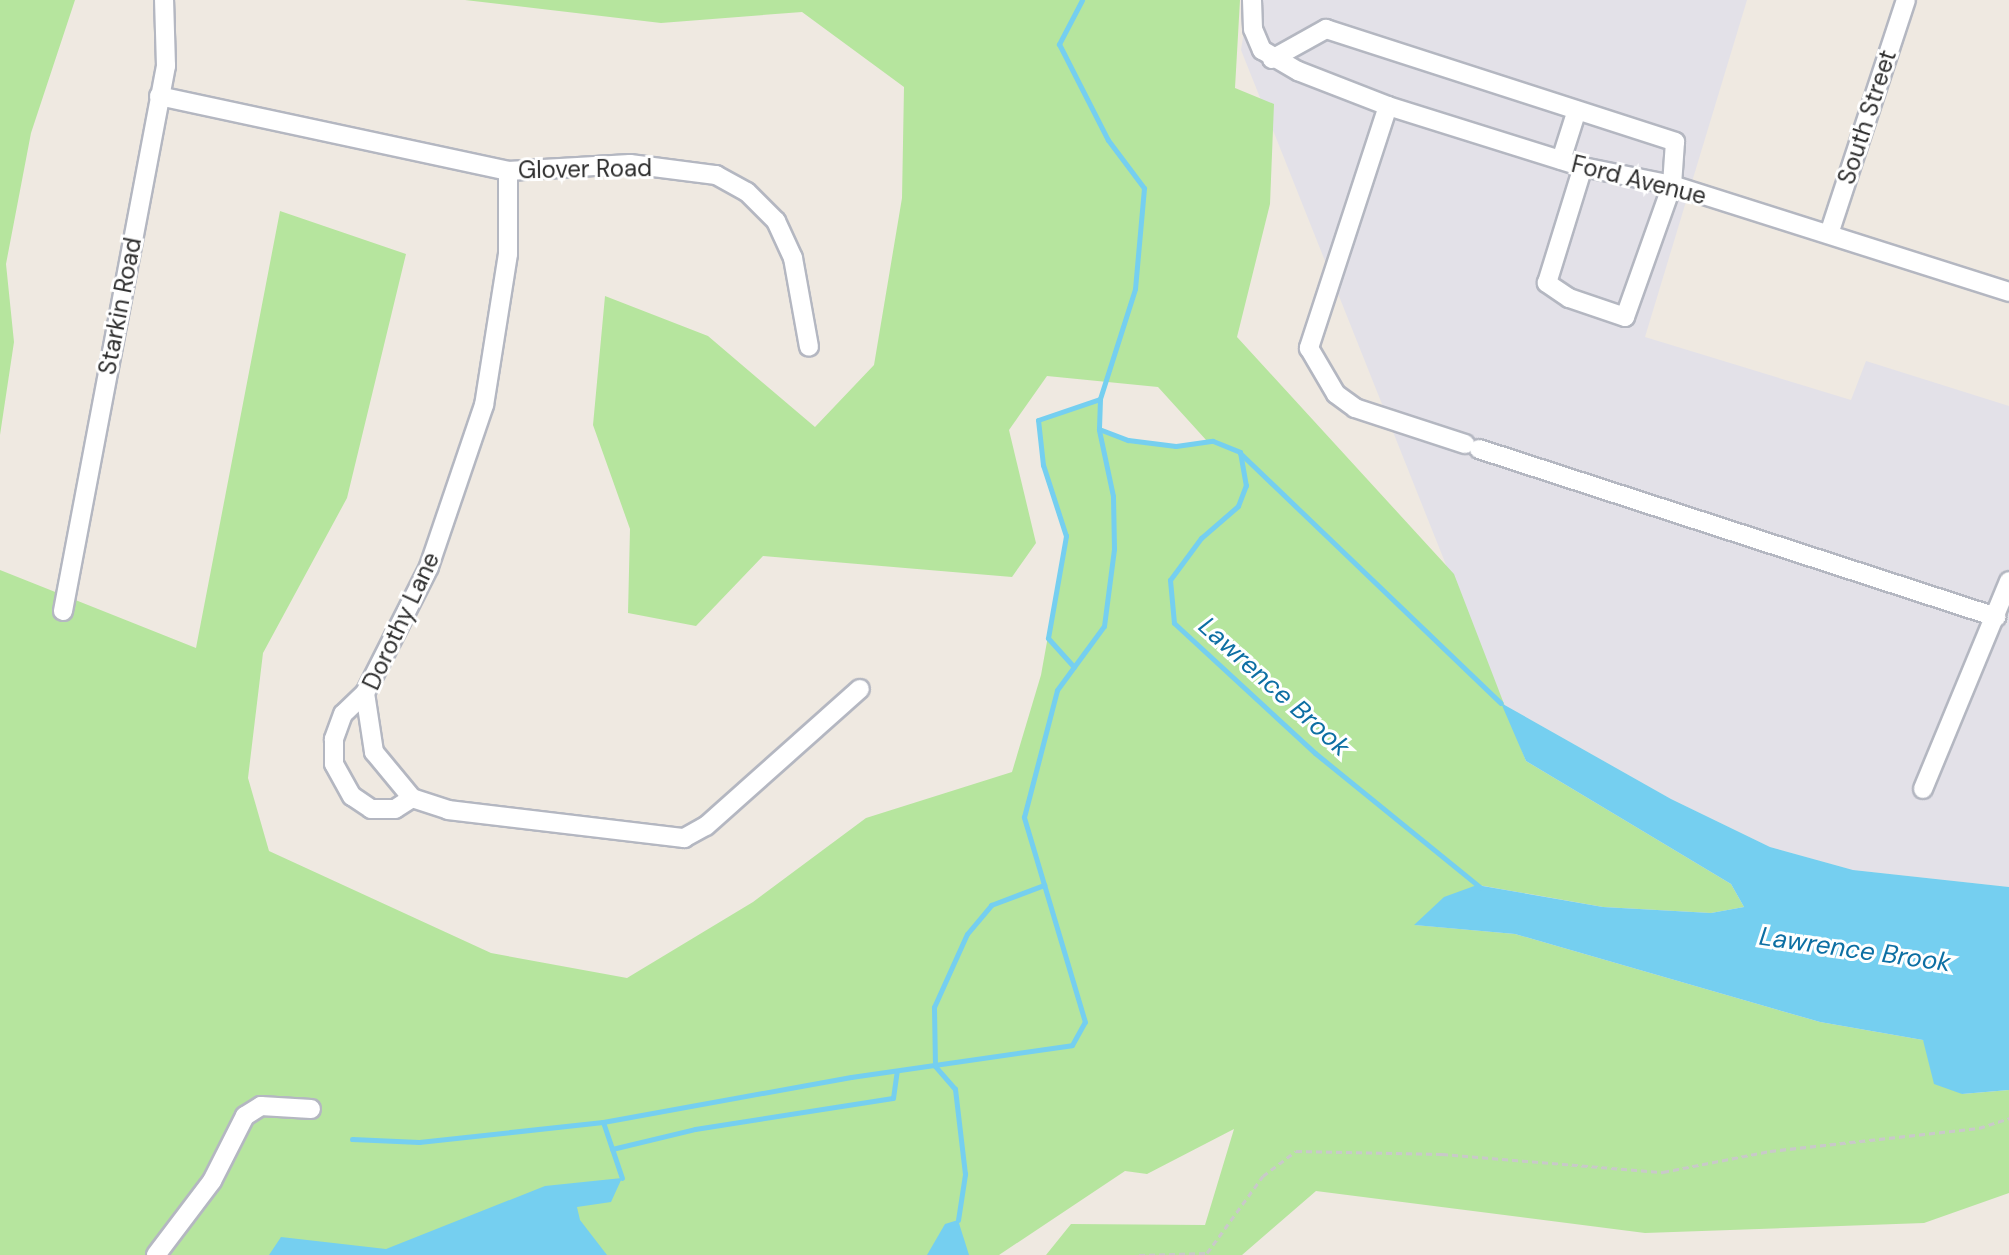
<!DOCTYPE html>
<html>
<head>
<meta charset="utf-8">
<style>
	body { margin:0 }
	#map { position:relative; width:2009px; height:1255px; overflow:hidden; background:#efe9e1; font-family:"DM Sans",sans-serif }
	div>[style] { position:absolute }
	.industrial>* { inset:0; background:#e3e1e8 }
	.green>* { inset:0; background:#b6e59e }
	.water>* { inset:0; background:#75cff0 }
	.stream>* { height:5px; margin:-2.5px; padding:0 2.5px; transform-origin:2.5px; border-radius:2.5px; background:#75cff0 }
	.path>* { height:3px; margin-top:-1.5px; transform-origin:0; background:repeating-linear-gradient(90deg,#c9c9c9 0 6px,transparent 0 10px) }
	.roads { filter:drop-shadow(2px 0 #b4b7c1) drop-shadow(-2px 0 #b4b7c1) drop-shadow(0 2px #b4b7c1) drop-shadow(0 -2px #b4b7c1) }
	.minor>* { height:18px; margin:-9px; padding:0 9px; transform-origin:9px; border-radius:9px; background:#fff }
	span { translate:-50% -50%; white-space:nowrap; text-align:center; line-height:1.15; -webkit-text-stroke:6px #fff; paint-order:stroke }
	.street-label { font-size:24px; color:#2e2e2e }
	.water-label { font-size:26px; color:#0d6fa3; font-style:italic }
</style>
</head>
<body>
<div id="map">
	<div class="industrial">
		<i style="clip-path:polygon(1249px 0,1747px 0,1645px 337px,1851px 400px,1866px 361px,2009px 406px,2009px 887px,1853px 870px,1770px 847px,1671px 799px,1501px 703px,1241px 50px)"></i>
	</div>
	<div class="green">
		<i style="clip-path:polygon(0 0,75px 0,31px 133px,6px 264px,14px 342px,0 435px)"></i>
		<i style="clip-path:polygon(465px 0,1240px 0,1235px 88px,1274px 104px,1270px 204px,1237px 337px,1454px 574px,1526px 761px,1731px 884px,1744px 907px,1711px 913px,1603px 907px,1478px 885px,1415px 925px,1515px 934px,1820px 1022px,1923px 1040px,1962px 1094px,2009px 1090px,2009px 1193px,1924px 1223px,1645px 1233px,1316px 1191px,1242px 1255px,1046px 1255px,1071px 1224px,1205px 1225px,1234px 1129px,1147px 1174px,1125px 1171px,999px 1255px,0 1255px,0 570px,196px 648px,280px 211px,406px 254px,347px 498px,263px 653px,248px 778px,269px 851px,491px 953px,627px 978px,753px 902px,866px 818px,1012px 772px,1041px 675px,1066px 536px,1043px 465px,1038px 420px,1100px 399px,1099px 429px,1128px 440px,1176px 446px,1207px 441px,1158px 387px,1047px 376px,1009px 430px,1036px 543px,1012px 577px,763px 556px,696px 626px,628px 613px,630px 529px,593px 425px,605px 296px,708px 336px,815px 427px,874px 365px,902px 198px,904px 87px,802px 12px,661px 23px)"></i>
	</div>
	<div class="water">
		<i style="clip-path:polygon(1501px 703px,1671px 799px,1770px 847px,1853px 870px,2009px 887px,2009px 1090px,1962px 1094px,1934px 1084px,1923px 1040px,1820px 1022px,1515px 934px,1414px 925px,1444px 897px,1477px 885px,1603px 907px,1711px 913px,1744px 907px,1731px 884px,1526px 761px)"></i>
		<i style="clip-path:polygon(622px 1178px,611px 1202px,577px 1207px,580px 1220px,607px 1255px,269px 1255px,281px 1237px,386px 1249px,545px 1186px)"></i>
		<i style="clip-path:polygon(958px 1220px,969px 1255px,927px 1255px,945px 1224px)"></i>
	</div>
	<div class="stream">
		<i style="left:1082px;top:0;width:50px;rotate:117.6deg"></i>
		<i style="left:1059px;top:44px;width:108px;rotate:63deg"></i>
		<i style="left:1108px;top:140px;width:60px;rotate:53.1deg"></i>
		<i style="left:1144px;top:188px;width:101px;rotate:95.1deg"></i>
		<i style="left:1135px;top:289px;width:115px;rotate:107.7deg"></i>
		<i style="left:1100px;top:399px;width:30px;rotate:92deg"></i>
		<i style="left:1099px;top:429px;width:31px;rotate:21deg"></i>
		<i style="left:1128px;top:440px;width:48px;rotate:7.1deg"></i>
		<i style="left:1176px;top:446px;width:37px;rotate:-8deg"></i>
		<i style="left:1213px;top:441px;width:29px;rotate:22deg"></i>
		<i style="left:1240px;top:452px;width:34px;rotate:80deg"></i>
		<i style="left:1246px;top:485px;width:22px;rotate:111deg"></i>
		<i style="left:1238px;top:506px;width:49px;rotate:139.1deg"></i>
		<i style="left:1201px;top:538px;width:52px;rotate:126.4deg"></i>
		<i style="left:1170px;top:580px;width:43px;rotate:84.7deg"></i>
		<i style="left:1174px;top:623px;width:192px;rotate:42.7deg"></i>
		<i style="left:1315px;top:753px;width:213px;rotate:39.1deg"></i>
		<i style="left:1240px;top:453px;width:361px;rotate:43.8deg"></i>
		<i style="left:1074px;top:667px;width:39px;rotate:-132deg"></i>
		<i style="left:1048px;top:638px;width:104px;rotate:-80deg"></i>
		<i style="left:1066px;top:536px;width:75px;rotate:-107.9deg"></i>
		<i style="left:1043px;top:465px;width:45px;rotate:-96.3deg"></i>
		<i style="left:1038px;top:420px;width:65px;rotate:-18.7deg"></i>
		<i style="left:603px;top:1122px;width:59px;rotate:71.3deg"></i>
		<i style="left:352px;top:1139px;width:67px;rotate:2.6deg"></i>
		<i style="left:419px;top:1142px;width:185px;rotate:-6.2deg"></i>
		<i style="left:603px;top:1122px;width:252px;rotate:-10.3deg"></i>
		<i style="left:851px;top:1077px;width:223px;rotate:-8.2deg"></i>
		<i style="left:1072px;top:1045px;width:26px;rotate:-61deg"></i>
		<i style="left:1085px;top:1022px;width:214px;rotate:-106.6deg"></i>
		<i style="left:1024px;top:817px;width:131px;rotate:-75.4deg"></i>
		<i style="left:1057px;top:690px;width:79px;rotate:-53.7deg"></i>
		<i style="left:1104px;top:626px;width:78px;rotate:-82.6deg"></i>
		<i style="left:1114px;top:549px;width:53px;rotate:-91.1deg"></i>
		<i style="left:1113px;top:496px;width:67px;rotate:-102deg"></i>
		<i style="left:612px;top:1149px;width:85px;rotate:-13.5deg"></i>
		<i style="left:695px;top:1129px;width:200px;rotate:-8.9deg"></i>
		<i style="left:893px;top:1098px;width:27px;rotate:-82deg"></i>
		<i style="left:958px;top:1220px;width:47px;rotate:-81.3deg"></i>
		<i style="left:965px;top:1174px;width:86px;rotate:-96.7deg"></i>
		<i style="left:955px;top:1089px;width:30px;rotate:-131deg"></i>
		<i style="left:935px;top:1066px;width:59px;rotate:-91deg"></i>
		<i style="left:934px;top:1007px;width:80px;rotate:-65.7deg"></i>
		<i style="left:967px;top:934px;width:38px;rotate:-50deg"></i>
		<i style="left:991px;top:905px;width:57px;rotate:-20.7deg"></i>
	</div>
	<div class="path">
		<i style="left:1139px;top:1255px;width:68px;rotate:-1.7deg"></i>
		<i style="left:1207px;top:1253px;width:95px;rotate:-54deg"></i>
		<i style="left:1263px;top:1176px;width:41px;rotate:-37.1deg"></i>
		<i style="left:1296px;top:1151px;width:146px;rotate:1.2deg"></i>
		<i style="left:1442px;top:1154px;width:222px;rotate:4.7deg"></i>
		<i style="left:1663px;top:1172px;width:109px;rotate:-11.1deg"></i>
		<i style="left:1770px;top:1151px;width:210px;rotate:-6.3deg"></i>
		<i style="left:1979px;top:1128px;width:32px;rotate:-18deg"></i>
	</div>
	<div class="roads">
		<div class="minor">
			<i style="left:1252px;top:0;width:29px;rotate:88deg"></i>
			<i style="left:1253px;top:29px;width:23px;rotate:67deg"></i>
			<i style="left:1262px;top:50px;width:42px;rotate:30.3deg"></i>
			<i style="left:1298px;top:71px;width:97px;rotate:21.3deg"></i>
			<i style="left:1388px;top:106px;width:204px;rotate:17.4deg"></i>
			<i style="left:1583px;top:167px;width:91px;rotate:11.4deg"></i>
			<i style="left:1672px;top:185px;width:354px;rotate:17.6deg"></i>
			<i style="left:1272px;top:59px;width:62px;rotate:-29.1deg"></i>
			<i style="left:1326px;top:29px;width:367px;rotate:17.9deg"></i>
			<i style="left:1675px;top:142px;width:43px;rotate:94deg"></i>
			<i style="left:1672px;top:185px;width:140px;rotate:109.6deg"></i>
			<i style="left:1625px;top:317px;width:59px;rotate:-161.3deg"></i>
			<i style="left:1569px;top:298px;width:27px;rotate:-146deg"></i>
			<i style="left:1547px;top:283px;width:121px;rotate:-72.8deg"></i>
			<i style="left:159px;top:96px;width:357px;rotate:12.1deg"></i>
			<i style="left:508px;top:171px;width:122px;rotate:-3.3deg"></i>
			<i style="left:630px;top:164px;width:87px;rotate:7.3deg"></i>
			<i style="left:716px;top:175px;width:35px;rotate:29deg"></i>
			<i style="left:747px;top:192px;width:41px;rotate:45deg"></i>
			<i style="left:776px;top:221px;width:41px;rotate:65.3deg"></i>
			<i style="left:793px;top:258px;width:90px;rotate:79.8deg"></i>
			<i style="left:1388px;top:106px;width:255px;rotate:108.1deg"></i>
			<i style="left:1309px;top:348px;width:53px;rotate:59.6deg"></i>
			<i style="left:1336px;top:394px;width:24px;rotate:36deg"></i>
			<i style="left:1355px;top:408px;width:116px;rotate:18.1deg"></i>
			<i style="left:1561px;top:160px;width:52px;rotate:-72.3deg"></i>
			<i style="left:508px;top:171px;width:83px;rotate:90deg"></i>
			<i style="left:508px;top:254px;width:153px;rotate:99deg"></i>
			<i style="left:484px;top:405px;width:171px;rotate:108.8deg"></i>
			<i style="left:429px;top:567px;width:141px;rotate:116.9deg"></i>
			<i style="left:365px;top:693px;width:60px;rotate:81.3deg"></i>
			<i style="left:374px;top:752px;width:60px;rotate:50.4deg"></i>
			<i style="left:412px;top:798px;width:38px;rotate:18deg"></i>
			<i style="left:448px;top:810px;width:238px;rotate:6.8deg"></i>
			<i style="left:684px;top:838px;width:25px;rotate:-29deg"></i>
			<i style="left:706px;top:826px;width:206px;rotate:-41.7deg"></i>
			<i style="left:1829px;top:234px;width:246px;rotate:-71.8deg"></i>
			<i style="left:1479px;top:449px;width:544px;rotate:18deg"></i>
			<i style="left:63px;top:611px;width:555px;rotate:-79.3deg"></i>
			<i style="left:166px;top:66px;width:66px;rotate:-91.7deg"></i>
			<i style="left:365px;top:693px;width:30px;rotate:136deg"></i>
			<i style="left:343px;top:714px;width:27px;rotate:110deg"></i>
			<i style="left:334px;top:739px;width:25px;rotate:90deg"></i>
			<i style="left:334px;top:764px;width:37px;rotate:61deg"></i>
			<i style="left:352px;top:796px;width:23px;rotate:34deg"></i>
			<i style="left:371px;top:809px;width:24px"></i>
			<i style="left:395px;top:809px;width:20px;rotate:-33deg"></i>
			<i style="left:1923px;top:789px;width:225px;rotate:-67.5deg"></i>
			<i style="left:156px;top:1255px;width:93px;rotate:-52.9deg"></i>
			<i style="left:212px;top:1181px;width:73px;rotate:-63.1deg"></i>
			<i style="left:245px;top:1116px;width:19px;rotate:-32deg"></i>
			<i style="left:261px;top:1106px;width:50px;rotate:3.4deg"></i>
		</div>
	</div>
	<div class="street-label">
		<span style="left:1867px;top:117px;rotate:-72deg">South Street</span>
		<span style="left:585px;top:169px;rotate:-1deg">Glover Road</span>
		<span style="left:1639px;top:180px;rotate:14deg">Ford Avenue</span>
		<span style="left:120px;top:306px;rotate:-79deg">Starkin Road</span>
		<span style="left:401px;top:621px;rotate:-65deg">Dorothy Lane</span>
	</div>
	<div class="water-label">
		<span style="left:1274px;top:687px;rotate:42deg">Lawrence Brook</span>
		<span style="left:1855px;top:950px;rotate:8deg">Lawrence Brook</span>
	</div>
</div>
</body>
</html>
